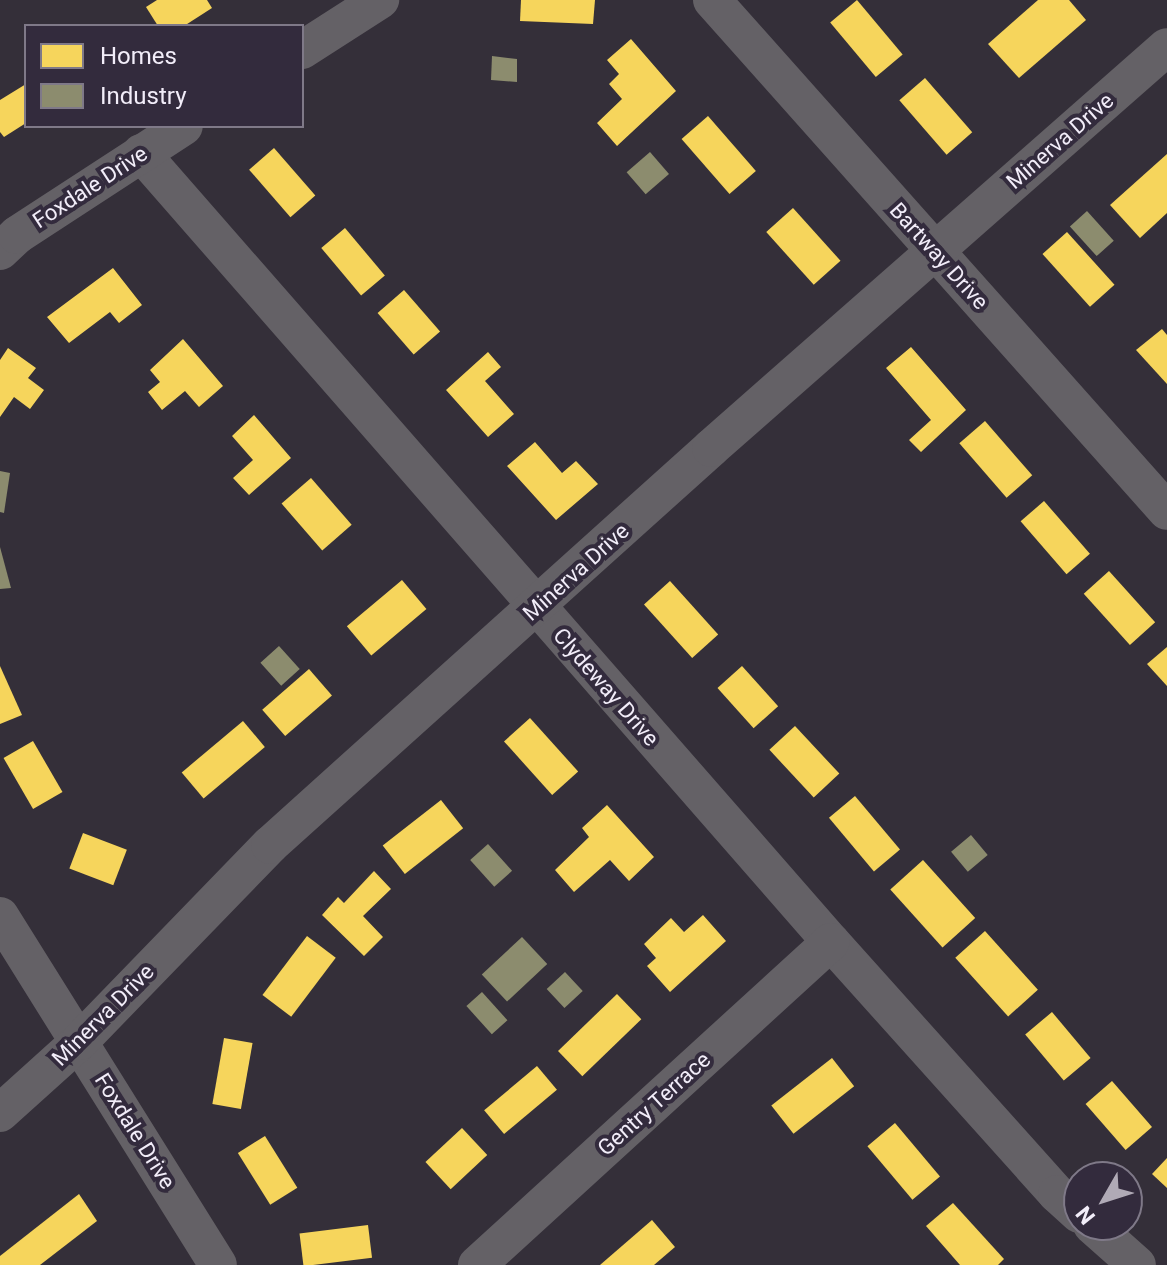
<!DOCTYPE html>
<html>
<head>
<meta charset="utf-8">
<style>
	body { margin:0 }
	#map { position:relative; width:1167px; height:1265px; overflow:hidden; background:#342f39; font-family:Roboto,sans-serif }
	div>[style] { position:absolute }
	.homes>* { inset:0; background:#f6d55c; transform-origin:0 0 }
	.industry>* { inset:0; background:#8c8c6e; transform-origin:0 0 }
	.minor>* { height:38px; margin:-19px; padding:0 19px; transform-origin:19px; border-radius:19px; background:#646166 }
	span { translate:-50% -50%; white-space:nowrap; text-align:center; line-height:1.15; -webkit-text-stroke:8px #332b3d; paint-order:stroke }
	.street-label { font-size:22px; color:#f2edf9 }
	.legend { position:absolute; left:24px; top:24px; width:280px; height:104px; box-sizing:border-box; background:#332b3d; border:2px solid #7f7988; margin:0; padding:10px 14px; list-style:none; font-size:24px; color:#f2edf9 }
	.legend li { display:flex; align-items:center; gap:16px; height:40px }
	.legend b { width:40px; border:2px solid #7f7988 }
	.north { position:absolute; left:1063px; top:1161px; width:80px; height:80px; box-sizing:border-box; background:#332b3d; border:2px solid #7f7988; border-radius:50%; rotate:231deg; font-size:22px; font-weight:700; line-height:32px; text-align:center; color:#f2edf9 }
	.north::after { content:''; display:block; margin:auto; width:28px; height:36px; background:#b0aab6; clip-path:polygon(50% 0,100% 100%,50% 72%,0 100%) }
</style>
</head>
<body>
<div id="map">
	<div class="homes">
		<i style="clip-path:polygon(157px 0,207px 0,212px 8px,184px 26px,158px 26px,146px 7px)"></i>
		<i style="clip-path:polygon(521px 0,595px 0,593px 24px,520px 21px)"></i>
		<i style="left:857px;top:0;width:71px;height:35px;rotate:50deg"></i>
		<i style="clip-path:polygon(1038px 0,1069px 0,1086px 20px,1019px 78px,988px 44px)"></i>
		<i style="clip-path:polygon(631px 39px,676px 91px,617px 146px,597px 123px,622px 99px,609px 84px,619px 74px,607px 60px)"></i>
		<i style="left:925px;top:78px;width:72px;height:34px;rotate:49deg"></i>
		<i style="clip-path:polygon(26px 84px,26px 123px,4px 137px,0 132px,0 100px)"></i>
		<i style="left:708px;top:116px;width:73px;height:35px;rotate:49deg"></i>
		<i style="left:274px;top:148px;width:63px;height:33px;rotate:49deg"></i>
		<i style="clip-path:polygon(1167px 154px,1167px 213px,1140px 238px,1110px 205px)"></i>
		<i style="left:793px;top:208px;width:71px;height:36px;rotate:48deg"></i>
		<i style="left:345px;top:228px;width:62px;height:31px;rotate:50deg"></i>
		<i style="left:1067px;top:232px;width:71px;height:33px;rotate:48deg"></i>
		<i style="clip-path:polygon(113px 268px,142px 305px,119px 323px,110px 312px,69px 343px,47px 317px)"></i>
		<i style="left:404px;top:290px;width:55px;height:35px;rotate:49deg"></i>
		<i style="clip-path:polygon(1162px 329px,1167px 335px,1167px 384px,1136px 350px)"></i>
		<i style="clip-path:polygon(183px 339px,223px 386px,199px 407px,185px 391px,162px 410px,148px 392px,160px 382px,150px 370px)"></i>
		<i style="clip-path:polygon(911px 347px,966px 410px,921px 452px,909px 440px,931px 420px,886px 368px)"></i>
		<i style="clip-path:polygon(8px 348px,36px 368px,28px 378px,44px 390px,30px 409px,14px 397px,0 417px,0 360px)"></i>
		<i style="clip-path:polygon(488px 352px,501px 367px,485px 381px,514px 414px,488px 437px,446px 390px)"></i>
		<i style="clip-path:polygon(254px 415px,291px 458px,249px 495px,233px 478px,253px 460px,232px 436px)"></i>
		<i style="left:985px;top:421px;width:72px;height:34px;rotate:49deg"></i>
		<i style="clip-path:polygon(535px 442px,562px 473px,576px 461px,598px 484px,556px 520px,507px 466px)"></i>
		<i style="left:311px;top:478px;width:62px;height:39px;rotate:49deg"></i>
		<i style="left:1044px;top:501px;width:70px;height:31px;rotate:49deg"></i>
		<i style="left:1109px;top:571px;width:69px;height:34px;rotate:48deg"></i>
		<i style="left:402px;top:580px;width:38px;height:72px;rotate:50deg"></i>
		<i style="left:670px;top:581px;width:72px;height:35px;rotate:48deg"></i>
		<i style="clip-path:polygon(1167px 647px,1167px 686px,1147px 664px)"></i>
		<i style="clip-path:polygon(0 666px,22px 715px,0 724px)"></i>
		<i style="left:742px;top:666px;width:54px;height:33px;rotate:48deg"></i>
		<i style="left:309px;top:669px;width:35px;height:62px;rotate:49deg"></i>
		<i style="left:530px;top:718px;width:72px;height:35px;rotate:48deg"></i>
		<i style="left:243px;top:721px;width:34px;height:80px;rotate:50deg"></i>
		<i style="left:795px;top:726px;width:65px;height:35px;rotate:47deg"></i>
		<i style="left:33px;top:741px;width:59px;height:34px;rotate:60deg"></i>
		<i style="left:855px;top:796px;width:70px;height:34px;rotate:50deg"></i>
		<i style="left:441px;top:800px;width:36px;height:74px;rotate:52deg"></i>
		<i style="clip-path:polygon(607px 805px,654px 857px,629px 881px,610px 860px,574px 892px,555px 870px,589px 837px,582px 828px)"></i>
		<i style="left:83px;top:833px;width:47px;height:38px;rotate:21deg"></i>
		<i style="left:923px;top:860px;width:78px;height:44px;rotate:48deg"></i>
		<i style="clip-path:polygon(374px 871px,391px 889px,363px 916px,383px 937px,364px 956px,322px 915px,338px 897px,344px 903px)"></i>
		<i style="clip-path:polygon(703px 915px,726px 941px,670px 992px,647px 966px,656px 958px,644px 944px,671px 918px,684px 932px)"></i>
		<i style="left:985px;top:931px;width:79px;height:40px;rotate:48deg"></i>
		<i style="left:307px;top:936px;width:36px;height:74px;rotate:37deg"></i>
		<i style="left:617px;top:994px;width:35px;height:82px;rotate:46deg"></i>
		<i style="left:1052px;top:1012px;width:60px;height:35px;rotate:50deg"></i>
		<i style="left:224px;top:1038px;width:29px;height:67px;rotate:10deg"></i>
		<i style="left:832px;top:1058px;width:36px;height:77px;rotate:52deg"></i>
		<i style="left:537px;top:1066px;width:31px;height:69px;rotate:50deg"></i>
		<i style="left:1112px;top:1081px;width:61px;height:35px;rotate:49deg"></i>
		<i style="left:895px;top:1123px;width:70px;height:36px;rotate:50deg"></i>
		<i style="left:462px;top:1128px;width:37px;height:50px;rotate:47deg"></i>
		<i style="left:265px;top:1136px;width:61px;height:32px;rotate:58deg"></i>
		<i style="clip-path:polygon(1167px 1158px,1167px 1188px,1152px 1174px)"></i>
		<i style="clip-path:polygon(79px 1194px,97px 1221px,40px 1265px,0 1265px,0 1256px)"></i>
		<i style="clip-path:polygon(953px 1203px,1004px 1259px,998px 1265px,960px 1265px,926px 1226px)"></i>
		<i style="clip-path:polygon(652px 1220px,675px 1247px,654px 1265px,600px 1265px)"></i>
		<i style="left:368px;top:1225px;width:33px;height:69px;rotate:83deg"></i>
	</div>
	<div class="industry">
		<i style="clip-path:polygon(492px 56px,517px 59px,517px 82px,491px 80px)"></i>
		<i style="left:650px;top:152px;width:29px;height:31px;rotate:49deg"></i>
		<i style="left:1087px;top:211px;width:40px;height:23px;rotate:48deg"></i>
		<i style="clip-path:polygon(0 471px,10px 473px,4px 513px,0 512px)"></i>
		<i style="clip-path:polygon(0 547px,11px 588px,0 589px)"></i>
		<i style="left:279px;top:646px;width:31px;height:25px;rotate:48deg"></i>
		<i style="left:971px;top:835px;width:26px;height:26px;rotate:50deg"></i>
		<i style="left:488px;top:844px;width:36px;height:24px;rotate:48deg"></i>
		<i style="left:522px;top:937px;width:37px;height:55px;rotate:47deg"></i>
		<i style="left:565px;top:972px;width:26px;height:25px;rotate:47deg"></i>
		<i style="left:482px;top:992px;width:38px;height:21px;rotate:48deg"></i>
	</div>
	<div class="minor">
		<i style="left:712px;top:0;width:684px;rotate:48.32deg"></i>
		<i style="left:302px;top:50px;width:93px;rotate:-32.7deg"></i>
		<i style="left:141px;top:153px;width:1048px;rotate:48.83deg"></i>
		<i style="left:831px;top:942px;width:338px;rotate:48.1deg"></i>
		<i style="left:1057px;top:1194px;width:30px;rotate:42deg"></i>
		<i style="left:0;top:251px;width:23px;rotate:-43deg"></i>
		<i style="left:17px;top:235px;width:199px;rotate:-33.1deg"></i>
		<i style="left:0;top:916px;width:411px;rotate:58deg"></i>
		<i style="left:0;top:1113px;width:108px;rotate:-42deg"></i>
		<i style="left:80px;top:1041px;width:273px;rotate:-45.9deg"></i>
		<i style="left:270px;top:845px;width:593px;rotate:-41.99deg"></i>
		<i style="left:711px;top:448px;width:607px;rotate:-41.33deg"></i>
		<i style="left:1092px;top:1225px;width:60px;rotate:41.6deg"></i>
		<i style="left:477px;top:1265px;width:479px;rotate:-42.4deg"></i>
	</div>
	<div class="street-label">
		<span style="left:1060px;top:141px;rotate:-41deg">Minerva Drive</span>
		<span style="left:90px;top:187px;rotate:-33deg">Foxdale Drive</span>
		<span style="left:939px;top:256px;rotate:48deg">Bartway Drive</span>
		<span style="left:576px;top:572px;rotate:-42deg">Minerva Drive</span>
		<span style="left:606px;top:687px;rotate:49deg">Clydeway Drive</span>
		<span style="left:103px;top:1015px;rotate:-45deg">Minerva Drive</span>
		<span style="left:654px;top:1104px;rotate:-42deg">Gentry Terrace</span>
		<span style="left:135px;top:1131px;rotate:58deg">Foxdale Drive</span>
	</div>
	<ul class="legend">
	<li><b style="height:22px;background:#f6d55c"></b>Homes</li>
	<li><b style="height:22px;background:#8c8c6e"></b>Industry</li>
	</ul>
	<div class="north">N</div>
</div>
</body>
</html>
